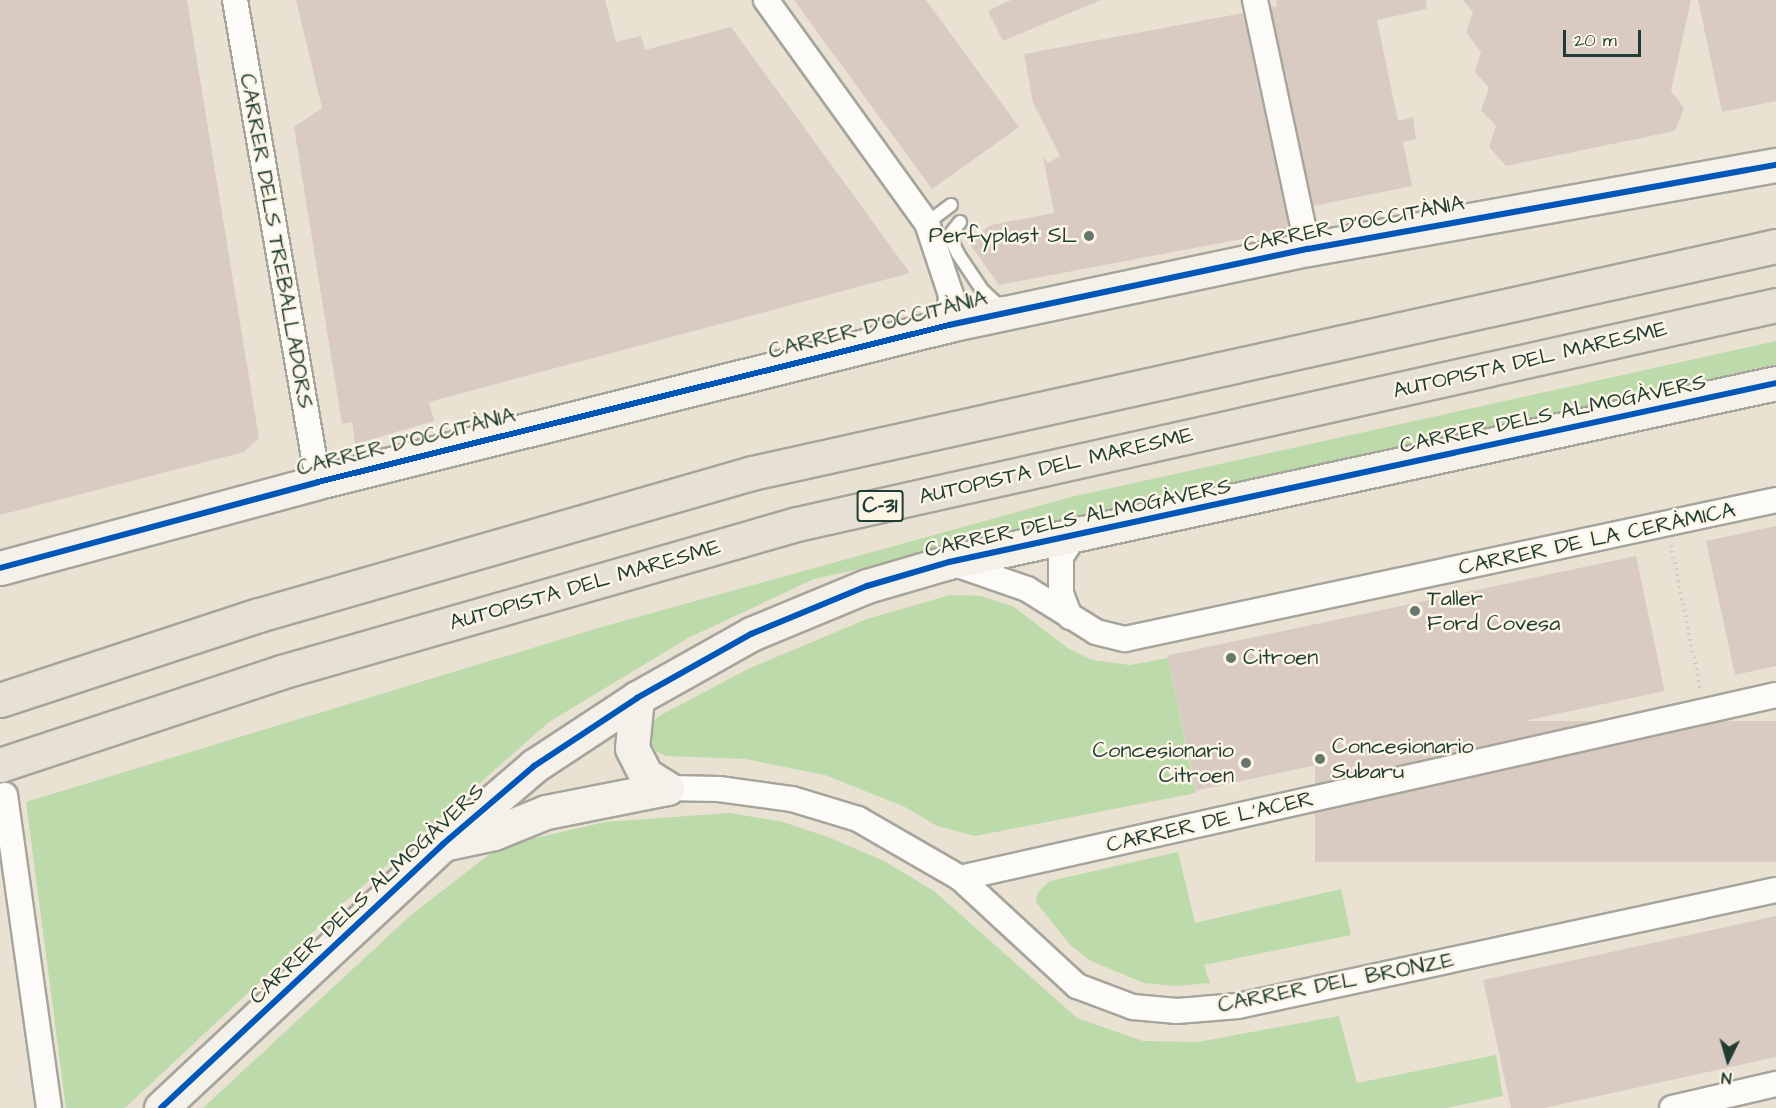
<!DOCTYPE html>
<html>
<head>
<meta charset="utf-8">
<style>
	body { margin:0 }
	#map { position:relative; width:1776px; height:1108px; overflow:hidden; background:#e9e2d3; font-family:"Architects Daughter",sans-serif }
	div>[style] { position:absolute }
	.green>* { inset:0; background:#bcdaaa }
	.building>* { inset:0; background:#d9cbc2; transform-origin:0 0 }
	.path>* { height:4px; margin-top:-2px; transform-origin:0; background:repeating-linear-gradient(90deg,#cacbc7 0 1.5px,transparent 0 6px) }
	.roads { filter:drop-shadow(2px 0 #a5a59b) drop-shadow(-2px 0 #a5a59b) drop-shadow(0 2px #a5a59b) drop-shadow(0 -2px #a5a59b) }
	.lane>* { height:12px; margin:-6px; padding:0 6px; transform-origin:6px; border-radius:6px; background:#fcfbf8 }
	.street>* { height:24px; margin:-12px; padding:0 12px; transform-origin:12px; border-radius:12px; background:#fcfbf8 }
	.secondary>* { height:33px; margin:-16.5px; padding:0 16.5px; transform-origin:16.5px; border-radius:16.5px; background:#f4f0ea }
	.highway>* { height:33px; margin:-16.5px; padding:0 16.5px; transform-origin:16.5px; border-radius:16.5px; background:#e7e1d5 }
	.cycleway>* { height:6px; margin:-3px; padding:0 3px; transform-origin:3px; border-radius:3px; background:#0057b8 }
	.dots>* { width:16px; height:16px; translate:-50% -50%; box-sizing:border-box; border:3px solid #fcf5e5; border-radius:50% }
	span { translate:-50% -50%; white-space:nowrap; text-align:center; line-height:1.15; -webkit-text-stroke:5px #fcf5e5; paint-order:stroke }
	.shield-label span { padding:2px 4px; background:#fcf5e5; border:2px solid; border-radius:4px; -webkit-text-stroke-width:0 }
	.shield-label { font-size:21px; color:#1f3d34; font-weight:700 }
	.street-label { font-size:22px; color:#1f3d34 }
	.poi-label { font-size:22px; color:#1f3d34 }
	.right { translate:-100% -50%; text-align:right }
	.left { translate:0 -50%; text-align:left }
	.north { position:absolute; left:1698px; top:1030px; width:60px; height:60px; -webkit-text-stroke:4px #fcf5e5; paint-order:stroke; rotate:185deg; font-size:16px; font-weight:700; line-height:24px; text-align:center; color:#1f3d34 }
	.north::after { content:''; display:block; margin:auto; width:21px; height:27px; background:#1f3d34; clip-path:polygon(50% 0,100% 100%,50% 72%,0 100%) }
	.scale { position:absolute; left:1563px; top:30px; width:78px; height:27px; box-sizing:border-box; border:3px solid #1f3d34; border-top:0; padding-left:8px; font-size:18px; line-height:21px; white-space:nowrap; color:#1f3d34; -webkit-text-stroke:4px #fcf5e5; paint-order:stroke }
</style>
</head>
<body>
<div id="map">
	<div class="green">
		<i style="clip-path:polygon(1776px 341px,1776px 364px,814px 579px,688px 638px,549px 722px,346px 901px,125px 1108px,66px 1108px,26px 802px,598px 628px,1071px 497px)"></i>
		<i style="clip-path:polygon(950px 595px,981px 596px,1014px 607px,1069px 649px,1092px 660px,1130px 665px,1168px 658px,1196px 793px,975px 836px,937px 826px,905px 807px,825px 775px,745px 759px,666px 756px,656px 751px,650px 741px,652px 723px,659px 716px,748px 669px,867px 619px)"></i>
		<i style="clip-path:polygon(729px 813px,783px 822px,828px 837px,884px 861px,934px 891px,1077px 1018px,1143px 1041px,1198px 1042px,1339px 1016px,1357px 1083px,1496px 1055px,1503px 1096px,1446px 1108px,203px 1108px,411px 915px,500px 846px,605px 822px)"></i>
		<i style="clip-path:polygon(1178px 852px,1195px 923px,1341px 889px,1351px 935px,1204px 965px,1210px 983px,1176px 986px,1144px 983px,1091px 961px,1070px 945px,1036px 902px,1038px 892px,1050px 881px)"></i>
	</div>
	<div class="building">
		<i style="clip-path:polygon(0 0,187px 0,259px 438px,244px 452px,0 515px)"></i>
		<i style="clip-path:polygon(296px 0,605px 0,616px 42px,641px 36px,645px 50px,731px 27px,910px 273px,429px 402px,434px 421px,355px 444px,352px 422px,342px 424px,294px 127px,322px 108px)"></i>
		<i style="clip-path:polygon(794px 0,926px 0,1019px 127px,932px 189px)"></i>
		<i style="clip-path:polygon(1011px 0,1101px 0,1003px 41px,988px 11px)"></i>
		<i style="clip-path:polygon(1276px 0,1426px 0,1427px 9px,1377px 20px,1398px 121px,1413px 117px,1416px 139px,1403px 142px,1412px 186px,1313px 206px,1271px 7px,1277px 6px)"></i>
		<i style="clip-path:polygon(1463px 0,1691px 0,1671px 91px,1684px 108px,1675px 131px,1506px 166px,1489px 147px,1496px 126px,1481px 110px,1489px 88px,1475px 72px,1481px 52px,1466px 32px,1473px 12px)"></i>
		<i style="clip-path:polygon(1698px 0,1776px 0,1776px 101px,1722px 112px)"></i>
		<i style="clip-path:polygon(1243px 13px,1289px 230px,999px 285px,968px 241px,991px 225px,1054px 213px,1043px 156px,1048px 163px,1060px 156px,1033px 103px,1024px 54px)"></i>
		<i style="clip-path:polygon(1776px 526px,1776px 666px,1735px 675px,1706px 541px)"></i>
		<i style="left:1636px;top:556px;width:138px;height:479px;rotate:78deg"></i>
		<i style="left:1776px;top:721px;width:141px;height:461px;rotate:90deg"></i>
		<i style="clip-path:polygon(1776px 916px,1776px 1057px,1544px 1108px,1511px 1108px,1483px 980px)"></i>
	</div>
	<div class="path">
		<i style="left:1671px;top:545px;width:146px;rotate:78.5deg"></i>
	</div>
	<div class="roads">
		<div class="lane">
			<i style="left:960px;top:222px;width:18px;rotate:128deg"></i>
			<i style="left:949px;top:236px;width:20px;rotate:63deg"></i>
			<i style="left:958px;top:254px;width:45px;rotate:56deg"></i>
			<i style="left:983px;top:291px;width:19px;rotate:43deg"></i>
			<i style="left:997px;top:304px;width:8px;rotate:-7deg"></i>
			<i style="left:927px;top:223px;width:30px;rotate:-37deg"></i>
		</div>
		<div class="street">
			<i style="left:235px;top:0;width:489px;rotate:80.2deg"></i>
			<i style="left:766px;top:0;width:275px;rotate:54.2deg"></i>
			<i style="left:927px;top:223px;width:76px;rotate:71.6deg"></i>
			<i style="left:951px;top:295px;width:30px;rotate:94deg"></i>
			<i style="left:1255px;top:0;width:255px;rotate:78deg"></i>
			<i style="left:949px;top:562px;width:83px;rotate:19.1deg"></i>
			<i style="left:1027px;top:589px;width:81px;rotate:31.9deg"></i>
			<i style="left:1096px;top:632px;width:30px;rotate:14deg"></i>
			<i style="left:1125px;top:639px;width:666px;rotate:-12.05deg"></i>
			<i style="left:1070px;top:617px;width:25px;rotate:-111deg"></i>
			<i style="left:1061px;top:594px;width:37px;rotate:-90deg"></i>
			<i style="left:1061px;top:557px;width:25px;rotate:-58deg"></i>
			<i style="left:667px;top:788px;width:52px;rotate:1.1deg"></i>
			<i style="left:719px;top:789px;width:74px;rotate:7.8deg"></i>
			<i style="left:792px;top:799px;width:69px;rotate:16.9deg"></i>
			<i style="left:858px;top:819px;width:118px;rotate:30deg"></i>
			<i style="left:960px;top:878px;width:159px;rotate:42.7deg"></i>
			<i style="left:1077px;top:986px;width:60px;rotate:20.6deg"></i>
			<i style="left:1133px;top:1007px;width:44px;rotate:5.2deg"></i>
			<i style="left:1177px;top:1011px;width:61px;rotate:-4.7deg"></i>
			<i style="left:1238px;top:1006px;width:550px;rotate:-12.17deg"></i>
			<i style="left:5px;top:795px;width:316px;rotate:82deg"></i>
			<i style="left:960px;top:878px;width:836px;rotate:-12.64deg"></i>
			<i style="left:1672px;top:1108px;width:107px;rotate:-13deg"></i>
		</div>
		<div class="secondary">
			<i style="left:0;top:568px;width:329px;rotate:-15.1deg"></i>
			<i style="left:318px;top:482px;width:650px;rotate:-13.97deg"></i>
			<i style="left:949px;top:325px;width:367px;rotate:-12deg"></i>
			<i style="left:1308px;top:249px;width:475px;rotate:-10.2deg"></i>
			<i style="left:637px;top:698px;width:50px;rotate:95.7deg"></i>
			<i style="left:632px;top:748px;width:30px;rotate:63deg"></i>
			<i style="left:646px;top:775px;width:25px;rotate:32deg"></i>
			<i style="left:447px;top:843px;width:48px;rotate:-12deg"></i>
			<i style="left:494px;top:833px;width:56px;rotate:-22deg"></i>
			<i style="left:546px;top:812px;width:123px;rotate:-11.2deg"></i>
			<i style="left:161px;top:1108px;width:386px;rotate:-43.1deg"></i>
			<i style="left:443px;top:844px;width:120px;rotate:-40.6deg"></i>
			<i style="left:534px;top:766px;width:123px;rotate:-33.4deg"></i>
			<i style="left:637px;top:698px;width:131px;rotate:-29.3deg"></i>
			<i style="left:751px;top:634px;width:126px;rotate:-22.5deg"></i>
			<i style="left:867px;top:586px;width:85px;rotate:-16.3deg"></i>
			<i style="left:949px;top:562px;width:846px;rotate:-12.21deg"></i>
		</div>
		<div class="highway">
			<i style="left:0;top:700px;width:273px;rotate:-18.2deg"></i>
			<i style="left:259px;top:615px;width:513px;rotate:-16.07deg"></i>
			<i style="left:752px;top:473px;width:1049px;rotate:-12.5deg"></i>
			<i style="left:0;top:765px;width:296px;rotate:-18.3deg"></i>
			<i style="left:281px;top:672px;width:537px;rotate:-16deg"></i>
			<i style="left:797px;top:524px;width:1003px;rotate:-12.61deg"></i>
		</div>
	</div>
	<div class="cycleway">
		<i style="left:0;top:568px;width:329px;rotate:-15.1deg"></i>
		<i style="left:318px;top:482px;width:650px;rotate:-13.97deg"></i>
		<i style="left:949px;top:325px;width:367px;rotate:-12deg"></i>
		<i style="left:1308px;top:249px;width:475px;rotate:-10.2deg"></i>
		<i style="left:161px;top:1108px;width:386px;rotate:-43.1deg"></i>
		<i style="left:443px;top:844px;width:120px;rotate:-40.6deg"></i>
		<i style="left:534px;top:766px;width:123px;rotate:-33.4deg"></i>
		<i style="left:637px;top:698px;width:131px;rotate:-29.3deg"></i>
		<i style="left:751px;top:634px;width:126px;rotate:-22.5deg"></i>
		<i style="left:867px;top:586px;width:85px;rotate:-16.3deg"></i>
		<i style="left:949px;top:562px;width:846px;rotate:-12.21deg"></i>
	</div>
	<div class="dots">
		<i style="left:1089px;top:236px;background:#66776c"></i>
		<i style="left:1415px;top:611px;background:#66776c"></i>
		<i style="left:1231px;top:658px;background:#66776c"></i>
		<i style="left:1320px;top:759px;background:#66776c"></i>
		<i style="left:1246px;top:763px;background:#66776c"></i>
	</div>
	<div class="shield-label">
		<span style="left:880px;top:506px">C-31</span>
	</div>
	<div class="street-label">
		<span style="left:1354px;top:224px;rotate:-11deg">CARRER D'OCCITÀNIA</span>
		<span style="left:276px;top:241px;rotate:80deg">CARRER DELS TREBALLADORS</span>
		<span style="left:878px;top:325px;rotate:-14deg">CARRER D'OCCITÀNIA</span>
		<span style="left:1530px;top:360px;rotate:-13deg">AUTOPISTA DEL MARESME</span>
		<span style="left:1553px;top:414px;rotate:-12deg">CARRER DELS ALMOGÀVERS</span>
		<span style="left:406px;top:442px;rotate:-14deg">CARRER D'OCCITÀNIA</span>
		<span style="left:1056px;top:466px;rotate:-13deg">AUTOPISTA DEL MARESME</span>
		<span style="left:1078px;top:518px;rotate:-12deg">CARRER DELS ALMOGÀVERS</span>
		<span style="left:1597px;top:539px;rotate:-12deg">CARRER DE LA CERÀMICA</span>
		<span style="left:585px;top:585px;rotate:-16deg">AUTOPISTA DEL MARESME</span>
		<span style="left:1210px;top:822px;rotate:-13deg">CARRER DE L'ACER</span>
		<span style="left:367px;top:894px;rotate:-43deg">CARRER DELS ALMOGÀVERS</span>
		<span style="left:1336px;top:983px;rotate:-11deg">CARRER DEL BRONZE</span>
	</div>
	<div class="poi-label">
		<span class="right" style="left:1077px;top:236px">Perfyplast SL</span>
		<span class="left" style="left:1427px;top:611px">Taller<br>Ford Covesa</span>
		<span class="left" style="left:1243px;top:658px">Citroen</span>
		<span class="left" style="left:1332px;top:759px">Concesionario<br>Subaru</span>
		<span class="right" style="left:1234px;top:763px">Concesionario<br>Citroen</span>
	</div>
	<div class="north">N</div>
	<div class="scale">20 m</div>
</div>
</body>
</html>
